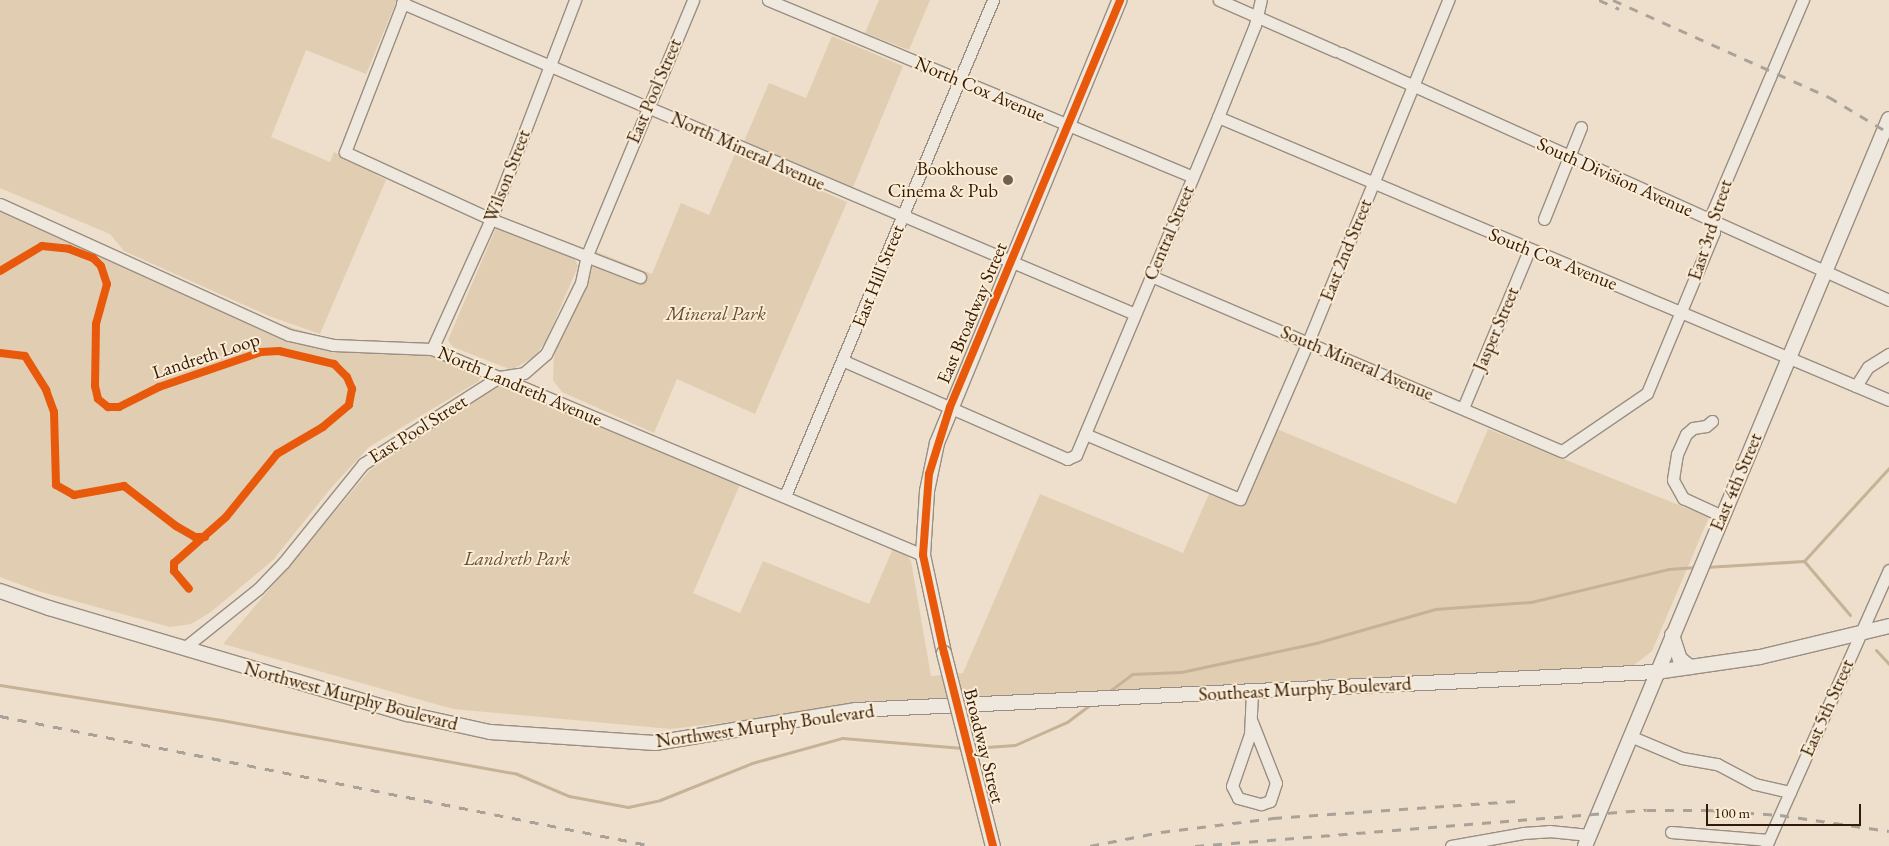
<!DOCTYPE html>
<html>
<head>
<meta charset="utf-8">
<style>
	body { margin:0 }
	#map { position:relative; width:1889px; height:846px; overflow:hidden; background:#eddfcb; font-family:"EB Garamond",serif }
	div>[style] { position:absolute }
	.green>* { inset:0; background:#e1ceb2 }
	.stream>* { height:3px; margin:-1.5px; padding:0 1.5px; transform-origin:1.5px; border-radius:1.5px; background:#c6b296 }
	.roads { filter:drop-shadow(1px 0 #998e81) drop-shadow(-1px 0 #998e81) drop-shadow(0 1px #998e81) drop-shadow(0 -1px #998e81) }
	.minor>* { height:11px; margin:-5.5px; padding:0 5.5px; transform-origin:5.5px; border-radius:5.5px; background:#efe8de }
	.tertiary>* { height:14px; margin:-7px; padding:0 7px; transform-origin:7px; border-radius:7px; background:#efe8de }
	.rail>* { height:3px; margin-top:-1.5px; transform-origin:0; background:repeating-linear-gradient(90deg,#a9a299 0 9px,transparent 0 18px) }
	.bridges { filter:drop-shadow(1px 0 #998e81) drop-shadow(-1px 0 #998e81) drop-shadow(0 1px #998e81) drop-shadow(0 -1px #998e81) }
	.tertiary-bridge>* { height:14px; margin:-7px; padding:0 7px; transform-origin:7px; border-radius:7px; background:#efe8de }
	.cycleway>* { height:8px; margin:-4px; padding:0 4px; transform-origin:4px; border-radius:4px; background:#e8590c }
	.dots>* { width:14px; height:14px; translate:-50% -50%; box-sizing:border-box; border:2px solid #fcecd4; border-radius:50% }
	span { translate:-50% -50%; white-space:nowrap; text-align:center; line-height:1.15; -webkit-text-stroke:4px #fcecd4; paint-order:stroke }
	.street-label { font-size:19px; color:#301a09 }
	.poi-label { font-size:19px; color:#301a09 }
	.right { translate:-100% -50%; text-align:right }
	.park-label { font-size:19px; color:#624c36; font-style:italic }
	.scale { position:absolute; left:1706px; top:804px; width:155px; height:22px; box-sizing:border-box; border:2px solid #301a09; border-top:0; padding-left:6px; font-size:15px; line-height:18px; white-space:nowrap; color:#301a09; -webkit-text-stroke:4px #fcecd4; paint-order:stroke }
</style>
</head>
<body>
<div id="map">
	<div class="green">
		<i style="clip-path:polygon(0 0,397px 0,366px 74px,306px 50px,271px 137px,330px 162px,334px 152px,386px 180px,320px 334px,269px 316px,124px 251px,110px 234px,0 188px)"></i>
		<i style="clip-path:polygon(879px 0,930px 0,909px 50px,865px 33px)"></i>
		<i style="clip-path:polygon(832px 36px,903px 66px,851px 192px,743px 144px,769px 83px,806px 98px)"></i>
		<i style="clip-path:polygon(735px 154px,847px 202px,755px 414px,677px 379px,654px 433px,562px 392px,553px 380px,554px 356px,595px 251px,652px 274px,681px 203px,709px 215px)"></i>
		<i style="clip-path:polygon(0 208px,253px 316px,337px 341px,407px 345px,482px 370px,479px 381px,369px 447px,331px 488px,273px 560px,211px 612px,191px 624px,170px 627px,38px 591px,0 577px)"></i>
		<i style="clip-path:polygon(496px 228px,573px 256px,578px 266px,546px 341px,535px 356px,512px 370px,453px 347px,448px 340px)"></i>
		<i style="clip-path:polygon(501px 384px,742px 480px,693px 593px,740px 613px,763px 561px,869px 604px,894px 546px,904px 551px,911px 561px,931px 676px,963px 673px,1040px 494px,1183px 553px,1209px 494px,1234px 504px,1244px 501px,1248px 496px,1277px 429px,1456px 504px,1488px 429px,1709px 517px,1652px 651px,1634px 665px,891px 703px,671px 729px,453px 709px,223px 644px,370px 470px)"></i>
	</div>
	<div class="stream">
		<i style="left:1804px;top:561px;width:126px;rotate:-47.6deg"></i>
		<i style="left:1706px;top:567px;width:98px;rotate:-3.5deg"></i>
		<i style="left:1804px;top:561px;width:71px;rotate:49.6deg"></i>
		<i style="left:1876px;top:650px;width:19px;rotate:47deg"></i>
		<i style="left:0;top:685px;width:224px;rotate:9deg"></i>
		<i style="left:221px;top:720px;width:301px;rotate:10.3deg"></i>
		<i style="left:517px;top:774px;width:56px;rotate:22.9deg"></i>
		<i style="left:569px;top:796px;width:60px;rotate:10.6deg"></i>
		<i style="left:628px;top:807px;width:33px;rotate:-12deg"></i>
		<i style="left:660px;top:800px;width:99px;rotate:-21.9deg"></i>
		<i style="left:752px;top:763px;width:93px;rotate:-15.5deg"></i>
		<i style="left:842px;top:738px;width:121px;rotate:4.7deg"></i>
		<i style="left:1107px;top:693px;width:31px;rotate:-37deg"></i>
		<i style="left:1132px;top:674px;width:49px;rotate:-2.3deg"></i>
		<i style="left:1181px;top:672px;width:138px;rotate:-12.1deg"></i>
		<i style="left:1316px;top:643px;width:124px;rotate:-15.9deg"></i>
		<i style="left:1435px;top:609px;width:96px;rotate:-4.2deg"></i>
		<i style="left:1531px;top:602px;width:141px;rotate:-13.5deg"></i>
		<i style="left:1668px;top:569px;width:29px;rotate:-4deg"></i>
		<i style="left:972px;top:748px;width:43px;rotate:-4deg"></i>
		<i style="left:1015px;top:745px;width:57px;rotate:-23.9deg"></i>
		<i style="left:1067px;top:722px;width:30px;rotate:-37deg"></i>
	</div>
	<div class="roads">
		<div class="minor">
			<i style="left:404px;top:0;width:163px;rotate:111.2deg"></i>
			<i style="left:345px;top:152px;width:161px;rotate:24.7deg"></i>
			<i style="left:491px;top:219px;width:160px;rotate:21.3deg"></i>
			<i style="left:768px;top:0;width:460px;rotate:22.6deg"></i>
			<i style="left:1219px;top:0;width:127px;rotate:23.7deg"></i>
			<i style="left:402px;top:3px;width:796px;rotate:22.99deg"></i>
			<i style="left:1341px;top:53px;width:601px;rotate:24.26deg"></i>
			<i style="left:1218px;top:117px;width:728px;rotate:22.87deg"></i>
			<i style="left:0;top:204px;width:317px;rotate:24.4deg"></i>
			<i style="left:289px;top:335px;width:45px;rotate:12.8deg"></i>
			<i style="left:333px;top:345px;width:99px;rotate:2.3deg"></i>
			<i style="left:432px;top:349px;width:532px;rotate:22.76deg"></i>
			<i style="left:1544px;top:219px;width:99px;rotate:-68.1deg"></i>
			<i style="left:1151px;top:276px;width:447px;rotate:23.1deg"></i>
			<i style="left:1562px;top:451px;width:103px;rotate:-34.3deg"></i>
			<i style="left:1647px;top:393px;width:174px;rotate:-67.4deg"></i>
			<i style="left:1714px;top:232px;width:19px;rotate:-96deg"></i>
			<i style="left:1712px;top:213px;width:232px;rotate:-66.9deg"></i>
			<i style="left:432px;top:349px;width:143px;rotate:-65.6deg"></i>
			<i style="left:491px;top:219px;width:235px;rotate:-69deg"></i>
			<i style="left:844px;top:361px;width:244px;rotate:23.7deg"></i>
			<i style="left:1067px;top:459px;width:10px;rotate:-24deg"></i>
			<i style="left:1076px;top:455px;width:367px;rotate:-67.2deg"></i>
			<i style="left:1218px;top:117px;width:99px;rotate:-68.1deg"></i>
			<i style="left:1255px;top:25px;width:26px;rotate:-77deg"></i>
			<i style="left:1856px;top:386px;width:22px;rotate:-58deg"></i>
			<i style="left:1868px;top:367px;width:25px;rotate:-32deg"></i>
			<i style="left:1463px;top:408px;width:171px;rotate:-67.3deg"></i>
			<i style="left:1712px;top:421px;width:8px;rotate:140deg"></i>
			<i style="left:1706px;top:426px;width:13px;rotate:171deg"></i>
			<i style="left:1693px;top:428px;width:9px;rotate:139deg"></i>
			<i style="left:1686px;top:434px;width:22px;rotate:114deg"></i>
			<i style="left:1677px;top:454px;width:26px;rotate:99deg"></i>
			<i style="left:1673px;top:480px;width:21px;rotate:61deg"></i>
			<i style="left:1683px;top:498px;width:43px;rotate:24.8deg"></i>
			<i style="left:1085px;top:434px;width:168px;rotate:22.8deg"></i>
			<i style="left:1240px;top:499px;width:171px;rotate:-66.6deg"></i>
			<i style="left:1308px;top:342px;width:370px;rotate:-67.7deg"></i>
			<i style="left:785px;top:496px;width:538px;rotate:-67.25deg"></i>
			<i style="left:184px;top:648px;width:95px;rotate:-38.6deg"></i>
			<i style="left:258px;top:589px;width:37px;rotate:-46deg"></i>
			<i style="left:284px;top:562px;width:126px;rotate:-51.1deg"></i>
			<i style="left:363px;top:464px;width:161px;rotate:-32.6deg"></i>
			<i style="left:499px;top:377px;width:25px;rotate:-9deg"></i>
			<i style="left:524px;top:373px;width:29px;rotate:-41deg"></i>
			<i style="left:546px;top:354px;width:79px;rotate:-63.8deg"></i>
			<i style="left:581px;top:283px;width:29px;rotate:-78deg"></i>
			<i style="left:587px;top:255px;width:276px;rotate:-67.4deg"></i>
			<i style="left:1252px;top:692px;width:42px;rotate:92.7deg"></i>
			<i style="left:1250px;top:734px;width:55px;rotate:109.1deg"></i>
			<i style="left:1232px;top:786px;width:13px;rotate:63deg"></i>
			<i style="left:1238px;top:798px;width:24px;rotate:15deg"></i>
			<i style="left:1261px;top:804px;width:9px;rotate:-18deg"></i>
			<i style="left:1270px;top:801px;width:19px;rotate:-72deg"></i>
			<i style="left:1276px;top:783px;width:66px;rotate:-111.5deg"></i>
			<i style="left:1630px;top:736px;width:56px;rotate:22.9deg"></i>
			<i style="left:1682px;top:758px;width:36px;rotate:10deg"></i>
			<i style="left:1717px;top:764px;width:43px;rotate:27.8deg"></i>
			<i style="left:1755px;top:784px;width:36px;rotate:13deg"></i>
			<i style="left:1671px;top:832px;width:98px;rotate:4.7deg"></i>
			<i style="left:1451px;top:846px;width:73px;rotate:-10.2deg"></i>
			<i style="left:1523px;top:833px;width:26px;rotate:-4deg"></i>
			<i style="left:1549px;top:831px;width:40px;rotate:5.7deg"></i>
			<i style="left:1766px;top:846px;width:302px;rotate:-66deg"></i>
		</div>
		<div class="tertiary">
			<i style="left:0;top:591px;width:52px;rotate:19.1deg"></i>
			<i style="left:49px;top:608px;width:374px;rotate:16.5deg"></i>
			<i style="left:408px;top:714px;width:84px;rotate:12.4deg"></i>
			<i style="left:490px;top:732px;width:165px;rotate:3.8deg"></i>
			<i style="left:655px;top:743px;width:204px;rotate:-9.3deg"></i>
			<i style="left:856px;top:710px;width:801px;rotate:-2.72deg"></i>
			<i style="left:1656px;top:672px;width:105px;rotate:-8.2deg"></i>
			<i style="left:1760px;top:657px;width:133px;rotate:-13.5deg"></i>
			<i style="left:1672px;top:635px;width:25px;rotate:72deg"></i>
			<i style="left:1680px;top:659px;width:13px;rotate:39deg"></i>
			<i style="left:944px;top:653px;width:100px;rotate:-102.1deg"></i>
			<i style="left:923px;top:555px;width:64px;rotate:-86.4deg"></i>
			<i style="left:927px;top:491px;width:49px;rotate:-78.2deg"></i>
			<i style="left:937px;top:443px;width:479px;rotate:-67.6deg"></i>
			<i style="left:1585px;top:846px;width:788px;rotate:-67.31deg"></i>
		</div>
	</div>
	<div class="rail">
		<i style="left:1599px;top:0;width:22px;rotate:24deg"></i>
		<i style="left:1613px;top:0;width:237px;rotate:24.2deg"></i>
		<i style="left:1829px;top:97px;width:70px;rotate:31deg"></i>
		<i style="left:0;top:716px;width:666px;rotate:11.26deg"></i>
		<i style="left:1090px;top:846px;width:72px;rotate:-11.2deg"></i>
		<i style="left:1161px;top:832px;width:113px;rotate:-7.1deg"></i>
		<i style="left:1273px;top:818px;width:244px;rotate:-4deg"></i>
		<i style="left:1195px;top:846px;width:453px;rotate:-4.6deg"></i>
		<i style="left:1647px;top:810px;width:62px"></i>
		<i style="left:1709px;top:810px;width:71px;rotate:4deg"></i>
		<i style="left:1780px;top:815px;width:110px;rotate:8.4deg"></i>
	</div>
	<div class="bridges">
		<div class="tertiary-bridge">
			<i style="left:944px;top:653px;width:199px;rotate:75.8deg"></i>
		</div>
	</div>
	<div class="cycleway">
		<i style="left:0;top:271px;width:49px;rotate:-30.8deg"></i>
		<i style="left:42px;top:246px;width:27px;rotate:6deg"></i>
		<i style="left:69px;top:249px;width:26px;rotate:21deg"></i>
		<i style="left:93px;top:258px;width:11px;rotate:45deg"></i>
		<i style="left:101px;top:266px;width:19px;rotate:72deg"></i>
		<i style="left:107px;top:284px;width:41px;rotate:105.4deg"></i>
		<i style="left:96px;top:324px;width:62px;rotate:90.9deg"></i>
		<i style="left:95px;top:386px;width:13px;rotate:77deg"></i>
		<i style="left:98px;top:399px;width:13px;rotate:39deg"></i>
		<i style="left:108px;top:407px;width:11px"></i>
		<i style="left:119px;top:407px;width:45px;rotate:-26.6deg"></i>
		<i style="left:159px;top:387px;width:108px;rotate:-18.9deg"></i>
		<i style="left:261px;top:352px;width:18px;rotate:-3deg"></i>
		<i style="left:279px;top:351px;width:57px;rotate:13.3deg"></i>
		<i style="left:334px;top:364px;width:18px;rotate:45deg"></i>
		<i style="left:347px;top:377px;width:13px;rotate:67deg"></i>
		<i style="left:352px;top:389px;width:16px;rotate:101deg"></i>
		<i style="left:349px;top:405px;width:34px;rotate:140deg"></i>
		<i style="left:323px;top:427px;width:53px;rotate:149.6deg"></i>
		<i style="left:277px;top:454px;width:81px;rotate:129deg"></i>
		<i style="left:226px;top:517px;width:69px;rotate:138.5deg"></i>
		<i style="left:174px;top:563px;width:8px;rotate:90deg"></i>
		<i style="left:174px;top:571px;width:23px;rotate:50deg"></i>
		<i style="left:0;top:353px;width:25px;rotate:7deg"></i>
		<i style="left:25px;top:356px;width:40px;rotate:58deg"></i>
		<i style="left:46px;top:390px;width:23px;rotate:70deg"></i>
		<i style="left:54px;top:412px;width:73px;rotate:88.4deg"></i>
		<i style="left:56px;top:485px;width:21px;rotate:29deg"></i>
		<i style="left:74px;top:495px;width:51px;rotate:-10.2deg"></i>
		<i style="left:124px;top:486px;width:66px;rotate:37.6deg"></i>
		<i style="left:176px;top:526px;width:22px;rotate:30deg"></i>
		<i style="left:195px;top:537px;width:10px"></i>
		<i style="left:993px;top:846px;width:199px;rotate:-104.2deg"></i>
		<i style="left:944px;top:653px;width:100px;rotate:-102.1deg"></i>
		<i style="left:923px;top:555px;width:81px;rotate:-85.8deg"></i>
		<i style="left:929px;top:474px;width:70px;rotate:-72.6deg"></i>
		<i style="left:950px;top:407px;width:441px;rotate:-67.3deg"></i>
	</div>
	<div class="dots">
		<i style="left:1008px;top:180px;background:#725f4d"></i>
	</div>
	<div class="street-label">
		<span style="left:980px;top:89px;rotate:23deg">North Cox Avenue</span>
		<span style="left:654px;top:91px;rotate:-67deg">East Pool Street</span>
		<span style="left:748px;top:151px;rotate:24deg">North Mineral Avenue</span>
		<span style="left:507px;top:176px;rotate:-69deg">Wilson Street</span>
		<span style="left:1615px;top:177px;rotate:24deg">South Division Avenue</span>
		<span style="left:1710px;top:230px;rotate:-72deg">East 3rd Street</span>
		<span style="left:1169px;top:233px;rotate:-67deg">Central Street</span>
		<span style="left:1346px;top:250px;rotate:-68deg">East 2nd Street</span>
		<span style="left:1553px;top:259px;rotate:22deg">South Cox Avenue</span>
		<span style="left:878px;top:276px;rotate:-68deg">East Hill Street</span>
		<span style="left:972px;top:313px;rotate:-67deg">East Broadway Street</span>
		<span style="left:1496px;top:329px;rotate:-67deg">Jasper Street</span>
		<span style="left:206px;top:356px;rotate:-18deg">Landreth Loop</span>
		<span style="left:1357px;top:363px;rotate:23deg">South Mineral Avenue</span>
		<span style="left:520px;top:386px;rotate:23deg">North Landreth Avenue</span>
		<span style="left:418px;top:429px;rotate:-32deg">East Pool Street</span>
		<span style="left:1736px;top:482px;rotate:-67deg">East 4th Street</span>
		<span style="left:1305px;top:689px;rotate:-3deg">Southeast Murphy Boulevard</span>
		<span style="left:351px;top:696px;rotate:15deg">Northwest Murphy Boulevard</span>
		<span style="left:1827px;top:708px;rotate:-66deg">East 5th Street</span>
		<span style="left:765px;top:726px;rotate:-8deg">Northwest Murphy Boulevard</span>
		<span style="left:984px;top:746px;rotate:76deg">Broadway Street</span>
	</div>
	<div class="poi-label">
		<span class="right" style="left:998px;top:180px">Bookhouse<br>Cinema &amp; Pub</span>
	</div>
	<div class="park-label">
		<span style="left:716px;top:314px">Mineral Park</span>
		<span style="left:517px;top:559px">Landreth Park</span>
	</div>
	<div class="scale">100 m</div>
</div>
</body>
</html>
